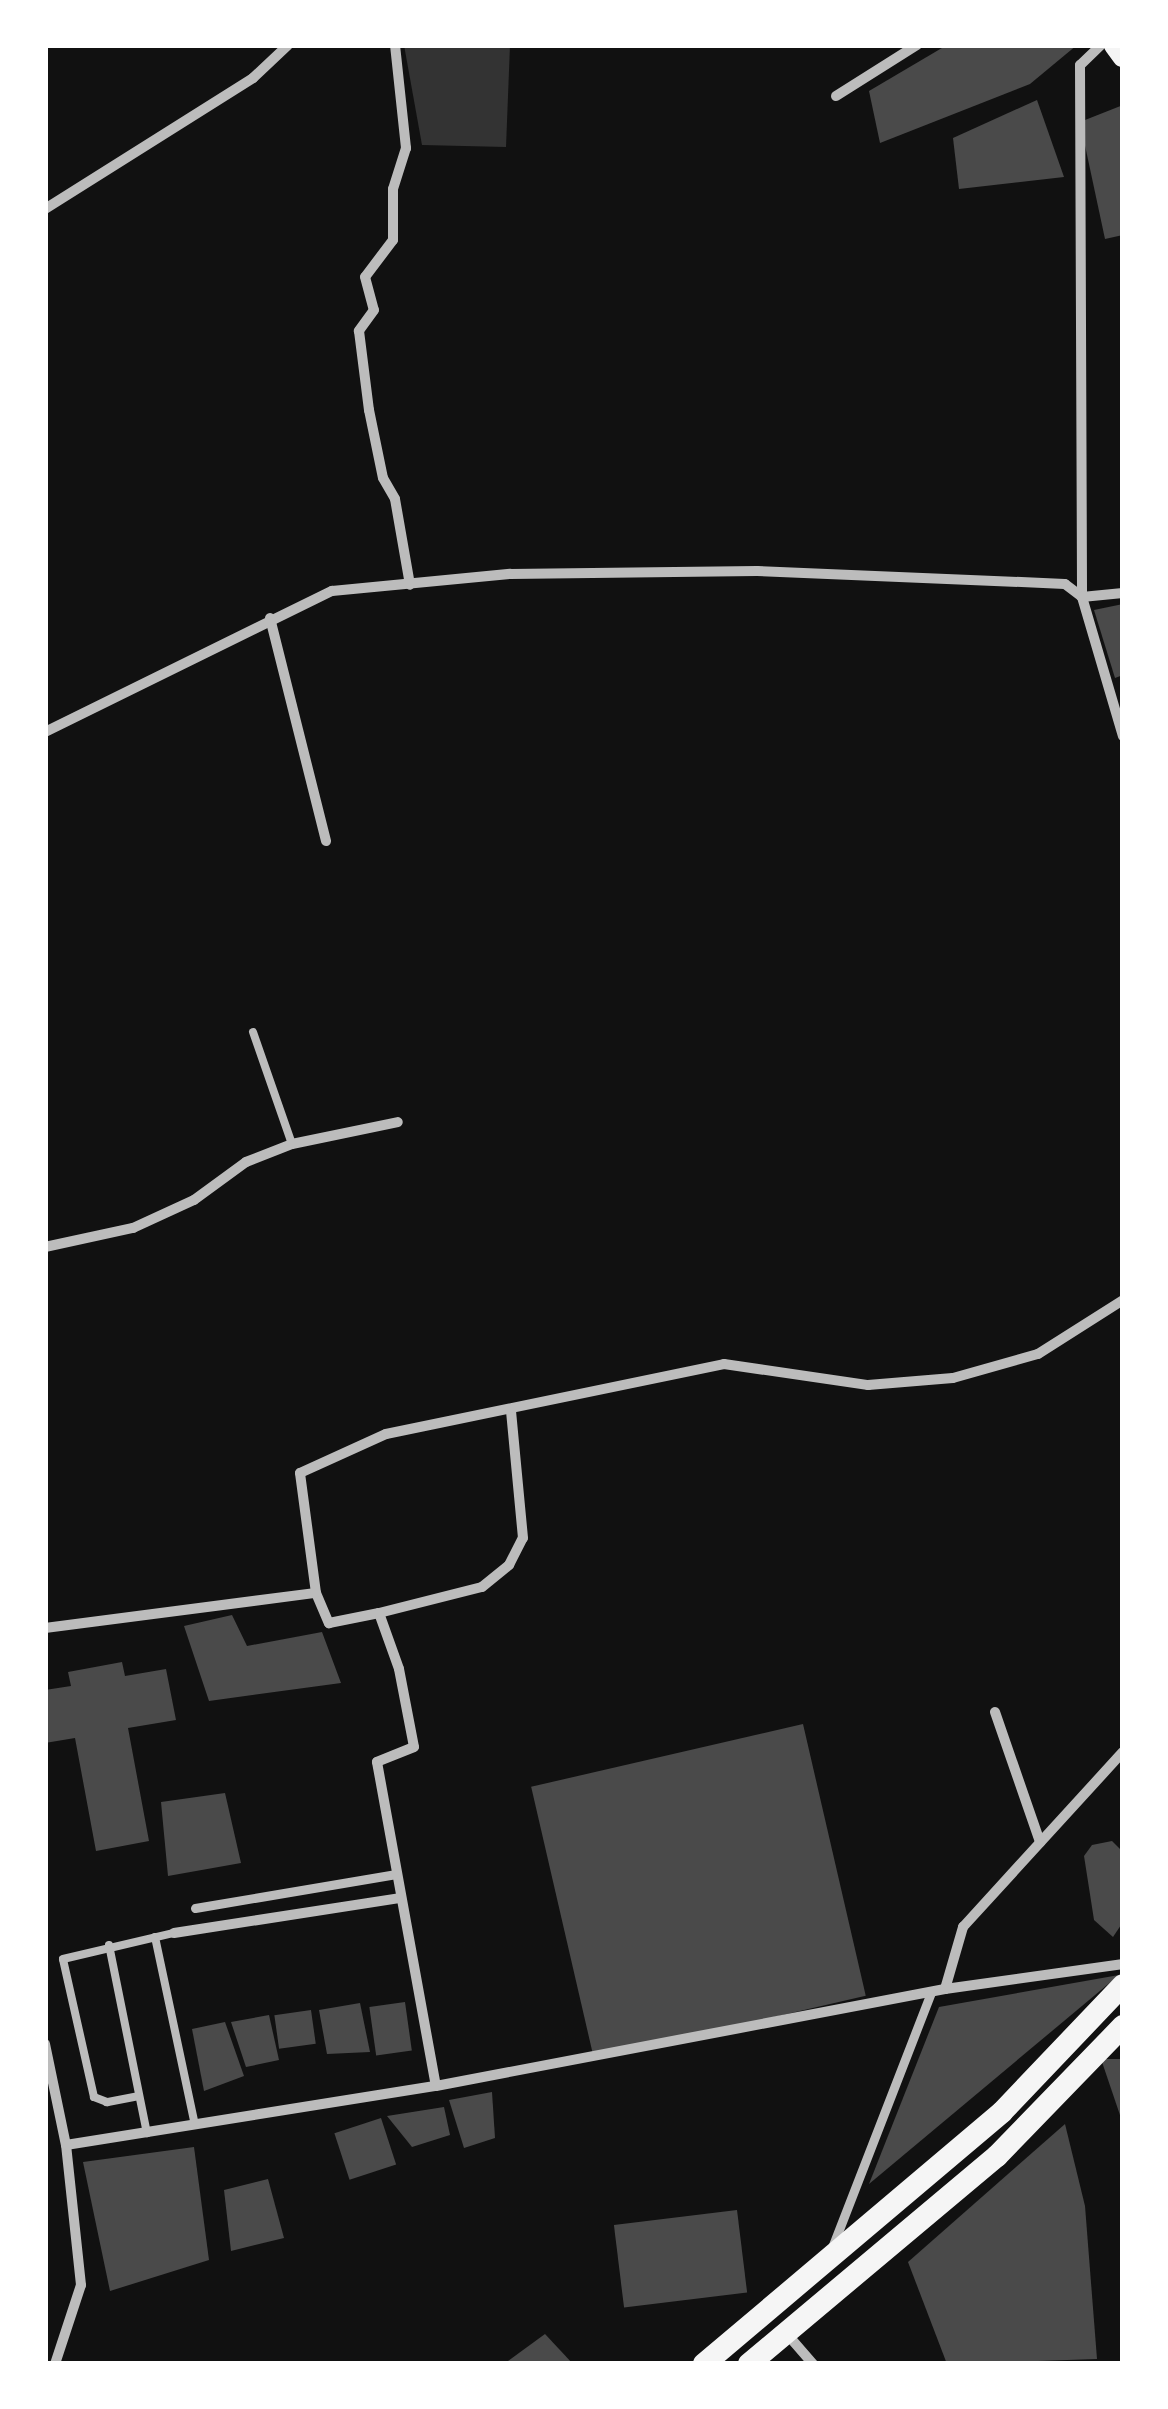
<!DOCTYPE html>
<html>
<head>
<meta charset="utf-8">
<style>
	body { margin:0 }
	#map { position:relative; width:1168px; height:2409px; overflow:hidden; background:#111; font-family:Ubuntu,sans-serif }
	div>[style] { position:absolute }
	.water>* { inset:0; background:#333 }
	.building>* { inset:0; background:#4a4a4a; transform-origin:0 0 }
	.service>* { height:8px; margin:-4px; padding:0 4px; transform-origin:4px; border-radius:4px; background:#bcbcbc }
	.pedestrian>* { height:9px; margin:-4.5px; padding:0 4.5px; transform-origin:4.5px; border-radius:4.5px; background:#bcbcbc }
	.minor>* { height:10px; margin:-5px; padding:0 5px; transform-origin:5px; border-radius:5px; background:#bcbcbc }
	.trunk>* { height:22px; margin:-11px; padding:0 11px; transform-origin:11px; border-radius:11px; background:#f5f5f5 }
	span { translate:-50% -50%; white-space:nowrap; text-align:center; line-height:1.15; -webkit-text-stroke:8px #fff; paint-order:stroke }
	.frame { position:absolute; inset:0; border:48px solid #fff; pointer-events:none }
</style>
</head>
<body>
<div id="map">
	<div class="water">
		<i style="clip-path:polygon(404px 45px,510px 45px,506px 147px,422px 145px)"></i>
	</div>
	<div class="building">
		<i style="clip-path:polygon(947px 45px,1077px 45px,1030px 84px,880px 143px,869px 91px)"></i>
		<i style="clip-path:polygon(1037px 100px,1064px 177px,959px 189px,953px 138px)"></i>
		<i style="clip-path:polygon(1123px 105px,1123px 235px,1105px 239px,1080px 122px)"></i>
		<i style="clip-path:polygon(1123px 604px,1123px 675px,1115px 678px,1094px 610px)"></i>
		<i style="clip-path:polygon(232px 1615px,247px 1646px,322px 1632px,341px 1683px,209px 1701px,184px 1626px)"></i>
		<i style="clip-path:polygon(122px 1662px,125px 1676px,166px 1669px,176px 1720px,128px 1728px,149px 1841px,96px 1851px,75px 1738px,45px 1743px,45px 1690px,71px 1686px,68px 1672px)"></i>
		<i style="left:803px;top:1724px;width:279px;height:279px;rotate:77deg"></i>
		<i style="clip-path:polygon(225px 1793px,241px 1863px,168px 1876px,161px 1802px)"></i>
		<i style="clip-path:polygon(1112px 1841px,1123px 1852px,1123px 1922px,1113px 1937px,1094px 1920px,1084px 1856px,1092px 1845px)"></i>
		<i style="clip-path:polygon(1119px 1975px,869px 2184px,939px 2007px)"></i>
		<i style="left:405px;top:2002px;width:49px;height:36px;rotate:82deg"></i>
		<i style="clip-path:polygon(360px 2003px,370px 2052px,327px 2054px,319px 2010px)"></i>
		<i style="left:311px;top:2010px;width:34px;height:37px;rotate:82deg"></i>
		<i style="clip-path:polygon(269px 2015px,279px 2060px,246px 2067px,231px 2022px)"></i>
		<i style="clip-path:polygon(225px 2022px,244px 2076px,204px 2091px,192px 2029px)"></i>
		<i style="clip-path:polygon(1101px 2059px,1123px 2059px,1123px 2121px,1122px 2121px)"></i>
		<i style="clip-path:polygon(492px 2092px,495px 2138px,464px 2148px,449px 2100px)"></i>
		<i style="clip-path:polygon(444px 2107px,450px 2135px,412px 2147px,387px 2116px)"></i>
		<i style="left:381px;top:2118px;width:49px;height:49px;rotate:72deg"></i>
		<i style="clip-path:polygon(1065px 2124px,1085px 2206px,1097px 2359px,947px 2364px,908px 2262px)"></i>
		<i style="clip-path:polygon(194px 2147px,209px 2260px,110px 2291px,83px 2162px)"></i>
		<i style="clip-path:polygon(268px 2179px,284px 2238px,231px 2251px,224px 2190px)"></i>
		<i style="left:737px;top:2210px;width:83px;height:124px;rotate:83deg"></i>
		<i style="clip-path:polygon(545px 2334px,573px 2364px,504px 2364px)"></i>
	</div>
	<div class="service">
		<i style="left:253px;top:1032px;width:119px;rotate:70.8deg"></i>
		<i style="left:155px;top:1937px;width:192px;rotate:78deg"></i>
		<i style="left:109px;top:1945px;width:192px;rotate:78.6deg"></i>
		<i style="left:139px;top:2096px;width:33px;rotate:169deg"></i>
		<i style="left:107px;top:2102px;width:14px;rotate:-159deg"></i>
		<i style="left:94px;top:2097px;width:141px;rotate:-102.7deg"></i>
		<i style="left:63px;top:1959px;width:114px;rotate:-13.2deg"></i>
	</div>
	<div class="pedestrian">
		<i style="left:195px;top:1908px;width:204px;rotate:-9.6deg"></i>
		<i style="left:833px;top:2245px;width:271px;rotate:-68.8deg"></i>
	</div>
	<div class="minor">
		<i style="left:395px;top:45px;width:104px;rotate:83.9deg"></i>
		<i style="left:406px;top:148px;width:43px;rotate:107.6deg"></i>
		<i style="left:393px;top:189px;width:51px;rotate:90deg"></i>
		<i style="left:393px;top:240px;width:46px;rotate:127.1deg"></i>
		<i style="left:365px;top:277px;width:34px;rotate:75deg"></i>
		<i style="left:374px;top:310px;width:26px;rotate:126deg"></i>
		<i style="left:359px;top:331px;width:80px;rotate:82.8deg"></i>
		<i style="left:369px;top:410px;width:69px;rotate:78.4deg"></i>
		<i style="left:383px;top:478px;width:24px;rotate:60deg"></i>
		<i style="left:395px;top:499px;width:87px;rotate:80.1deg"></i>
		<i style="left:1101px;top:45px;width:29px;rotate:136deg"></i>
		<i style="left:1080px;top:65px;width:532px;rotate:89.78deg"></i>
		<i style="left:1082px;top:597px;width:145px;rotate:73.6deg"></i>
		<i style="left:836px;top:96px;width:96px;rotate:-32.2deg"></i>
		<i style="left:45px;top:209px;width:246px;rotate:-32.2deg"></i>
		<i style="left:253px;top:78px;width:48px;rotate:-43.3deg"></i>
		<i style="left:270px;top:618px;width:230px;rotate:75.9deg"></i>
		<i style="left:45px;top:732px;width:320px;rotate:-26.2deg"></i>
		<i style="left:332px;top:591px;width:179px;rotate:-5.5deg"></i>
		<i style="left:510px;top:574px;width:247px;rotate:-0.7deg"></i>
		<i style="left:757px;top:571px;width:308px;rotate:2.4deg"></i>
		<i style="left:1065px;top:584px;width:21px;rotate:37deg"></i>
		<i style="left:1082px;top:597px;width:41px;rotate:-5.6deg"></i>
		<i style="left:45px;top:1247px;width:90px;rotate:-12.2deg"></i>
		<i style="left:133px;top:1228px;width:67px;rotate:-24.7deg"></i>
		<i style="left:194px;top:1200px;width:64px;rotate:-36.2deg"></i>
		<i style="left:246px;top:1162px;width:49px;rotate:-21.4deg"></i>
		<i style="left:292px;top:1144px;width:108px;rotate:-11.7deg"></i>
		<i style="left:316px;top:1593px;width:33px;rotate:67deg"></i>
		<i style="left:329px;top:1623px;width:51px;rotate:-11.3deg"></i>
		<i style="left:379px;top:1613px;width:59px;rotate:70.3deg"></i>
		<i style="left:399px;top:1669px;width:79px;rotate:79.1deg"></i>
		<i style="left:414px;top:1747px;width:40px;rotate:158deg"></i>
		<i style="left:377px;top:1762px;width:329px;rotate:79.7deg"></i>
		<i style="left:379px;top:1613px;width:106px;rotate:-14.2deg"></i>
		<i style="left:482px;top:1587px;width:35px;rotate:-39deg"></i>
		<i style="left:509px;top:1565px;width:30px;rotate:-63deg"></i>
		<i style="left:523px;top:1538px;width:128px;rotate:-95.4deg"></i>
		<i style="left:45px;top:1628px;width:273px;rotate:-7.4deg"></i>
		<i style="left:316px;top:1593px;width:121px;rotate:-97.6deg"></i>
		<i style="left:300px;top:1473px;width:94px;rotate:-24.4deg"></i>
		<i style="left:386px;top:1434px;width:345px;rotate:-11.7deg"></i>
		<i style="left:724px;top:1364px;width:146px;rotate:8.3deg"></i>
		<i style="left:868px;top:1385px;width:85px;rotate:-4.7deg"></i>
		<i style="left:953px;top:1378px;width:88px;rotate:-15.8deg"></i>
		<i style="left:1038px;top:1354px;width:101px;rotate:-32.4deg"></i>
		<i style="left:995px;top:1712px;width:138px;rotate:70.9deg"></i>
		<i style="left:174px;top:1933px;width:228px;rotate:-8.8deg"></i>
		<i style="left:945px;top:1989px;width:65px;rotate:-73.8deg"></i>
		<i style="left:963px;top:1927px;width:237px;rotate:-47.6deg"></i>
		<i style="left:45px;top:2044px;width:103px;rotate:78.3deg"></i>
		<i style="left:787px;top:2334px;width:40px;rotate:49deg"></i>
		<i style="left:55px;top:2364px;width:83px;rotate:-71.8deg"></i>
		<i style="left:81px;top:2285px;width:141px;rotate:-96.1deg"></i>
		<i style="left:66px;top:2145px;width:375px;rotate:-9.1deg"></i>
		<i style="left:436px;top:2086px;width:518px;rotate:-10.79deg"></i>
		<i style="left:945px;top:1989px;width:180px;rotate:-8deg"></i>
	</div>
	<div class="trunk">
		<i style="left:1115px;top:45px;width:14px;rotate:54deg"></i>
		<i style="left:704px;top:2364px;width:390px;rotate:-40.2deg"></i>
		<i style="left:1002px;top:2112px;width:175px;rotate:-46.4deg"></i>
		<i style="left:749px;top:2364px;width:324px;rotate:-40deg"></i>
		<i style="left:997px;top:2156px;width:181px;rotate:-45.9deg"></i>
	</div>
	<div class="frame"></div>
</div>
</body>
</html>
